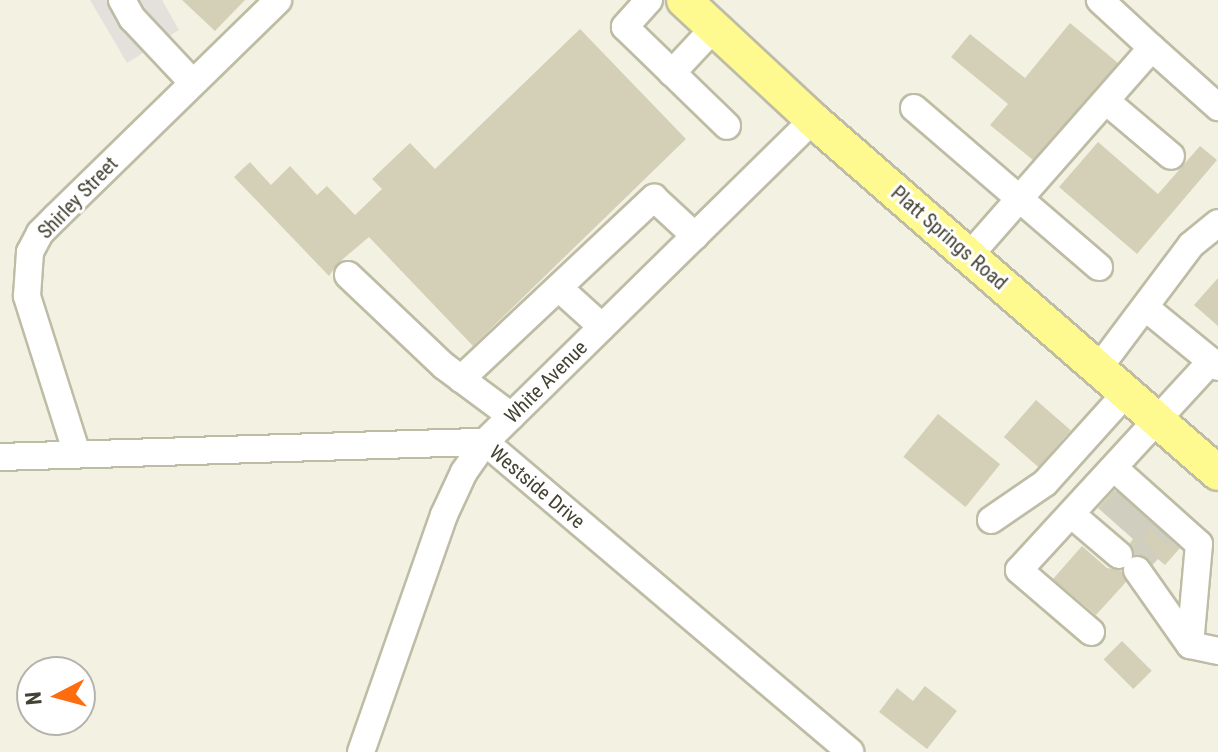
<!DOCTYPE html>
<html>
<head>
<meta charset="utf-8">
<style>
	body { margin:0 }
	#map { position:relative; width:1218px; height:752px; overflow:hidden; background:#f3f2e2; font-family:"Roboto Condensed",sans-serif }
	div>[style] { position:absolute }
	.parking>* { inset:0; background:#e2e1dc }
	.building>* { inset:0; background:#d4d0b7; transform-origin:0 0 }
	.minor-tunnel>* { height:26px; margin-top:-13px; transform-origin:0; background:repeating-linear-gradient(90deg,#d0cfbf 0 26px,transparent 0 39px) }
	.roads { filter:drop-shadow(2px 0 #bebca5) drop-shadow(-2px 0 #bebca5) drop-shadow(0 2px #bebca5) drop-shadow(0 -2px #bebca5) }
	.minor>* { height:26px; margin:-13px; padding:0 13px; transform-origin:13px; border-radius:13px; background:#fff }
	.major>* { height:34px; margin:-17px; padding:0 17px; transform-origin:17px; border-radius:17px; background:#fffa8f }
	span { translate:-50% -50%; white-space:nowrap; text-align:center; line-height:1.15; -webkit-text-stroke:6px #fff; paint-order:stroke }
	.street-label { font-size:20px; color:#444233 }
	.north { position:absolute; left:16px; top:656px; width:80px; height:80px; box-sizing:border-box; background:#fff; border:2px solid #b4b3ad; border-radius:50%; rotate:264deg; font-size:22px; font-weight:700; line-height:32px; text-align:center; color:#444233 }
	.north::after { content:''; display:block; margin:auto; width:28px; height:36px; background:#ff6c0d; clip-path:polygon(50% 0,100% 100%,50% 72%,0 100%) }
</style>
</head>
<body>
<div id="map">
	<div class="parking">
		<i style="clip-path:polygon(90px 0,162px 0,179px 30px,127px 63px)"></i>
	</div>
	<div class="building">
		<i style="clip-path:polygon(182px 0,245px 0,215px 31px)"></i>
		<i style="clip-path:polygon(1070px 23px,1118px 63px,1033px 160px,990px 125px,1008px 104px,951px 57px,970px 34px,1025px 78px)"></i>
		<i style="clip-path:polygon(580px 29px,686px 139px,473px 346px,369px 237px,337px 264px,329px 276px,234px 177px,250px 162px,271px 185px,290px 166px,317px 195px,327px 186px,355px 215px,382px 189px,372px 179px,410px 143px,435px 169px)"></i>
		<i style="clip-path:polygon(1098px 142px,1158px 194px,1200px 146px,1217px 160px,1137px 254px,1059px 187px)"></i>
		<i style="clip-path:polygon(1218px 278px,1218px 326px,1194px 305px)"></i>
		<i style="left:1036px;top:400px;width:46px;height:49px;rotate:41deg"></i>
		<i style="left:938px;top:414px;width:80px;height:55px;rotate:39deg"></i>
		<i style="clip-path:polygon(1114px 490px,1180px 548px,1165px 565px,1152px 554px,1148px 559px,1135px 554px,1130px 543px,1133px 539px,1098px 508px)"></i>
		<i style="clip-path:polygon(1082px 546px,1107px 568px,1121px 570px,1126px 582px,1096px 615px,1053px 579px)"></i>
		<i style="left:1122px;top:641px;width:42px;height:26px;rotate:45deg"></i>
		<i style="clip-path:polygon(925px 686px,957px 711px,927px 749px,879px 712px,897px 688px,913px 701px)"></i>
	</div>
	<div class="minor-tunnel">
		<i style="left:1110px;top:518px;width:25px;rotate:-48deg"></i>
		<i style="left:1129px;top:535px;width:25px;rotate:-50deg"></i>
		<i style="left:1133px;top:567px;width:46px;rotate:-47.6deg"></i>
	</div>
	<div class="roads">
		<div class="minor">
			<i style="left:122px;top:0;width:21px;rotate:61deg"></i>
			<i style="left:132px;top:18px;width:89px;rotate:46.8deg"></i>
			<i style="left:649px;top:0;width:36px;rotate:132deg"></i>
			<i style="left:625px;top:27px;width:142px;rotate:44.1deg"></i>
			<i style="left:1152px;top:48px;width:89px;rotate:41.8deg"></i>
			<i style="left:672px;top:73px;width:62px;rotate:-47deg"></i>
			<i style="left:1106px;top:101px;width:85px;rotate:40.2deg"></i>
			<i style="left:914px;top:108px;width:244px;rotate:40.7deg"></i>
			<i style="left:969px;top:256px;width:277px;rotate:-48.7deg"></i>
			<i style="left:1152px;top:48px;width:71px;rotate:-137.3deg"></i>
			<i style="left:348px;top:275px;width:132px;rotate:43.5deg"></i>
			<i style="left:444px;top:366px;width:84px;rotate:36.7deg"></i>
			<i style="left:559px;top:288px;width:58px;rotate:42.2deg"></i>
			<i style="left:1146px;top:308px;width:93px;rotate:39.3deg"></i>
			<i style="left:1098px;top:369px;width:155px;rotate:-53.1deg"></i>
			<i style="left:1191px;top:245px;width:35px;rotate:-39deg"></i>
			<i style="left:461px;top:379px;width:265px;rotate:-43.2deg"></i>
			<i style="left:654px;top:198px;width:56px;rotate:42.8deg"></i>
			<i style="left:77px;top:454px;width:166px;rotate:-107.6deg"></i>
			<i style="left:27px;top:296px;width:44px;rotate:-86.1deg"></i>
			<i style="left:30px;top:252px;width:21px;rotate:-62deg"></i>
			<i style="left:40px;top:233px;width:24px;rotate:-45deg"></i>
			<i style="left:57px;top:216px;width:309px;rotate:-44.3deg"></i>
			<i style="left:0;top:457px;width:485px;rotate:-1.8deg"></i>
			<i style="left:485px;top:442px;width:479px;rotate:40.3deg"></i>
			<i style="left:1114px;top:468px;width:114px;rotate:41.8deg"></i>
			<i style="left:1199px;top:544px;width:101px;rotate:95.1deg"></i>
			<i style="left:1190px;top:645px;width:29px;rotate:12deg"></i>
			<i style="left:1071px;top:514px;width:63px;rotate:40.5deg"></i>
			<i style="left:991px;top:520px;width:65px;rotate:-34.4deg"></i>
			<i style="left:1045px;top:483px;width:121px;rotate:-48deg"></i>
			<i style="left:1137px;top:570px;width:92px;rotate:54.8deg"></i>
			<i style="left:1091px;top:632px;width:95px;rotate:-139.3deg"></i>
			<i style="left:1019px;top:570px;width:284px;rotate:-47.4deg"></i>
			<i style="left:361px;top:752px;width:251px;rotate:-70.7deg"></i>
			<i style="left:444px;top:515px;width:47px;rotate:-65.1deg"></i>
			<i style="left:464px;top:472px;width:37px;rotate:-55deg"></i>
			<i style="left:485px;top:442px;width:460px;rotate:-44.5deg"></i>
		</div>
		<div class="major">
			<i style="left:684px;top:0;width:176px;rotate:42.9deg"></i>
			<i style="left:813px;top:120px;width:537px;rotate:41.08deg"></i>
		</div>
	</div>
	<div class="street-label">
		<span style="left:78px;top:198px;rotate:-46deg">Shirley Street</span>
		<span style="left:949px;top:238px;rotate:41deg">Platt Springs Road</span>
		<span style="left:546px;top:382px;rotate:-45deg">White Avenue</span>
		<span style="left:537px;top:487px;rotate:40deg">Westside Drive</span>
	</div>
	<div class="north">N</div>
</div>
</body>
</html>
